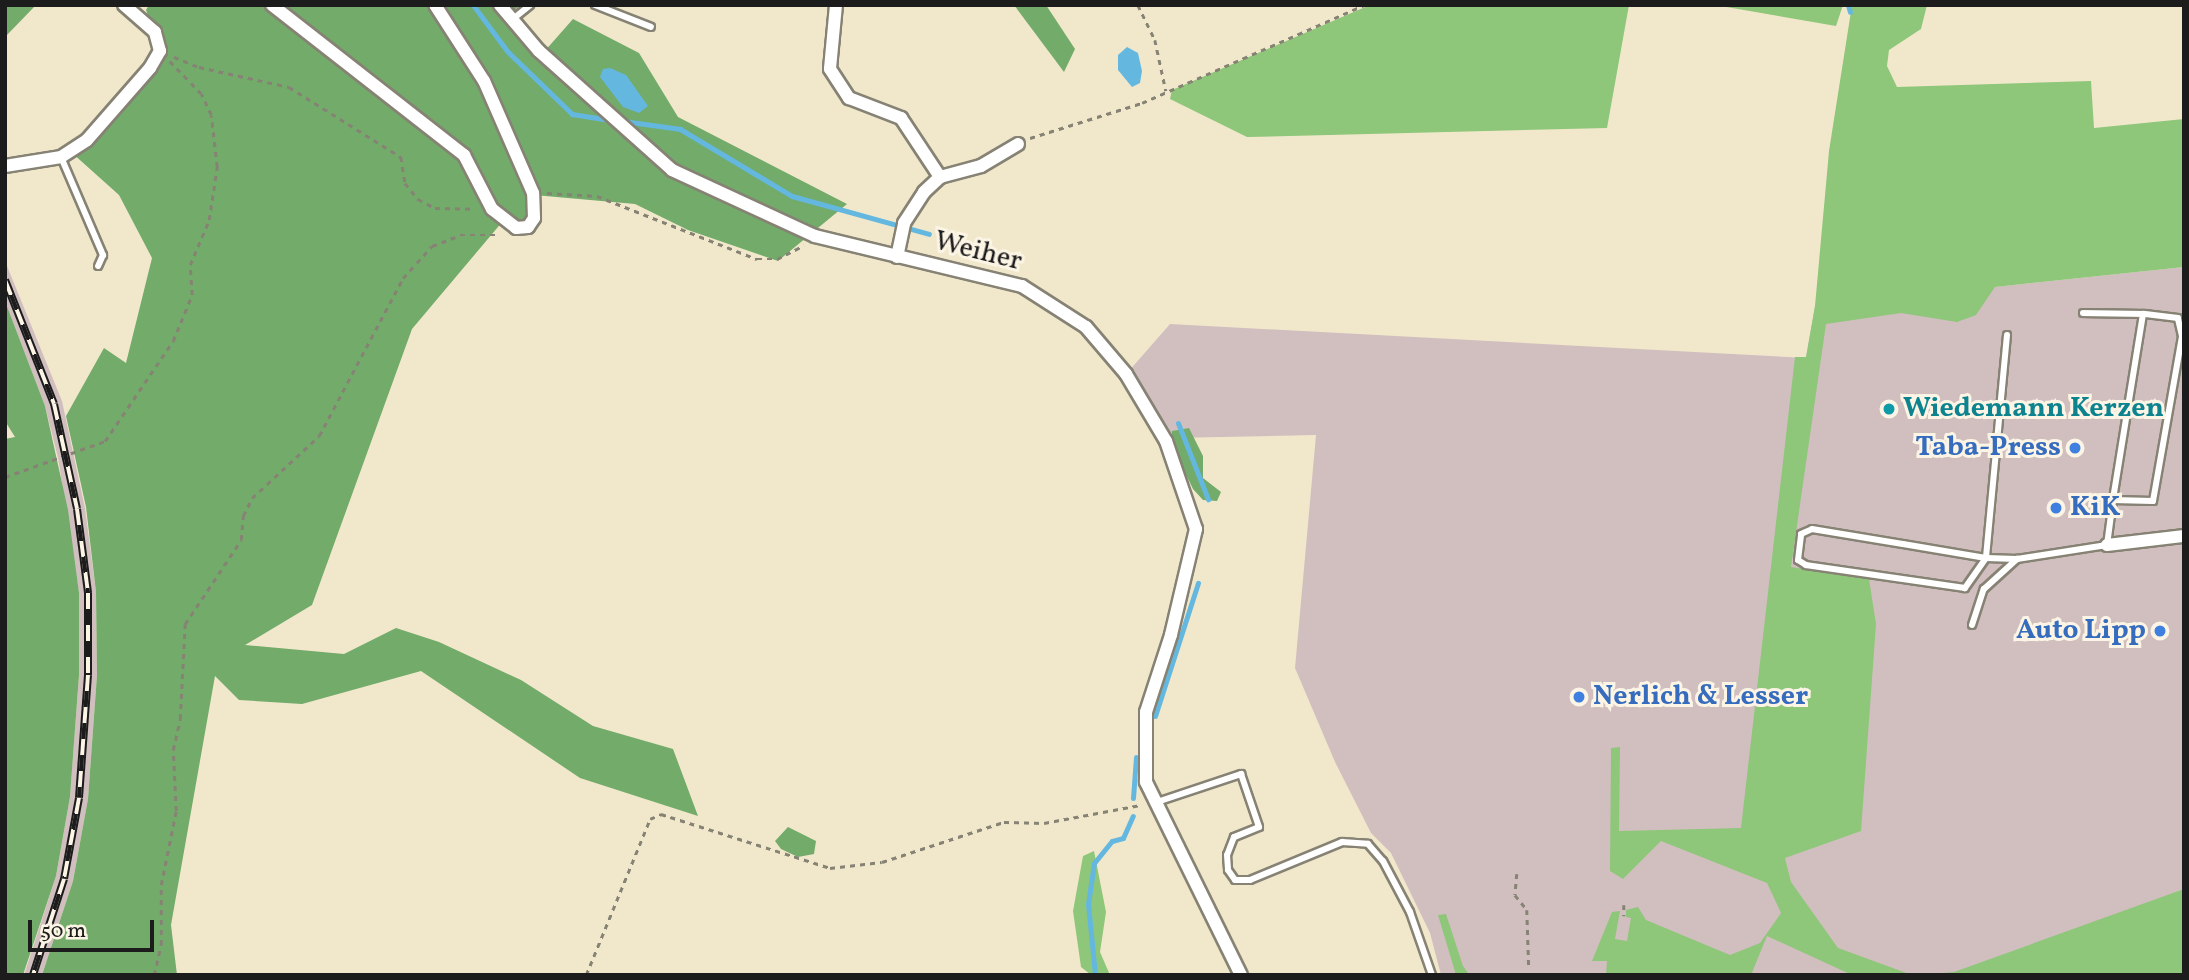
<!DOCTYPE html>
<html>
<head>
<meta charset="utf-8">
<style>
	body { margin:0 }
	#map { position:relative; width:2189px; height:980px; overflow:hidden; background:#f1e8cc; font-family:Vollkorn,serif }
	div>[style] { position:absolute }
	.industrial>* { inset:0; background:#d1bfbf }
	.green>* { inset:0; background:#8ec67a }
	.forest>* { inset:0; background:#72ab6a }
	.water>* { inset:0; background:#64b8e0 }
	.stream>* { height:5px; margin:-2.5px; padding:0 2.5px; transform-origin:2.5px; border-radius:2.5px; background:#64b8e0 }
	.path>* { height:2.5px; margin-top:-1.25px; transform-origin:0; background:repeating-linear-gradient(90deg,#868274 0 5px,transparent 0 10px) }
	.roads { filter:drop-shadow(2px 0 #868274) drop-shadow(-2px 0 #868274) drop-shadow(0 2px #868274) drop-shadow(0 -2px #868274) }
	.lane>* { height:6px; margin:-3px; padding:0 3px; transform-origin:3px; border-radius:3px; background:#fff }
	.street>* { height:12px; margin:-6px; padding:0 6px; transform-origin:6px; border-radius:6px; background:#fff }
	.rail>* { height:8px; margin-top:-4px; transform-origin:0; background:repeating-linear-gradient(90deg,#fcf5e5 0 16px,#1c1c1c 0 32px); box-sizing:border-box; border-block:2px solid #1c1c1c }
	.dots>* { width:19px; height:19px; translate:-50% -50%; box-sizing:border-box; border:4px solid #fcf5e5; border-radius:50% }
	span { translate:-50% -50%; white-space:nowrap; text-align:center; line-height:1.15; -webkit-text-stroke:6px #fcf5e5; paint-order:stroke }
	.street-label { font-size:28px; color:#1c1c1c }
	.culture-label { font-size:28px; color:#0d838f; font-weight:700 }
	.left { translate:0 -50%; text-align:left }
	.shop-label { font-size:28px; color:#366cbe; font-weight:700 }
	.right { translate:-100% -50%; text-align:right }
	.frame { position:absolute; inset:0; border:7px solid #1c1c1c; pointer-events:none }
	.scale { position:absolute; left:28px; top:920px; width:126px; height:32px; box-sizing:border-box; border:4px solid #1c1c1c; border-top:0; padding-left:9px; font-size:21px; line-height:24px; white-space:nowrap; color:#1c1c1c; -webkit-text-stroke:5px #fcf5e5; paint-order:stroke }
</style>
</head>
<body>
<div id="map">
	<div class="industrial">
		<i style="clip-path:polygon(5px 261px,62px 401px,85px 508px,96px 592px,97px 675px,88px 799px,73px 881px,42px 975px,24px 975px,56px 876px,70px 797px,79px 675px,79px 593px,58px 458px,45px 406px,5px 301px)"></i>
		<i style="clip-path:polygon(2184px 267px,2184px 975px,1441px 975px,1430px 933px,1391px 853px,1371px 833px,1335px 762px,1295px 668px,1316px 435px,1172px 438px,1128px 372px,1170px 324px,1806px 358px,1815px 306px)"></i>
	</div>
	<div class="green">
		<i style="clip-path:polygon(1370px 5px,1629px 5px,1607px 128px,1247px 137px,1170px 99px,1172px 90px)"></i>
		<i style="clip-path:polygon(1715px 5px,1843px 5px,1836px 26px)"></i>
		<i style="clip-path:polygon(1852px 5px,1927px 5px,1921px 29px,1889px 50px,1887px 66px,1897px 87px,2091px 81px,2094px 128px,2184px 119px,2184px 267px,1995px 287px,1976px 315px,1957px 322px,1901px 313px,1826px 324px,1791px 567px,1869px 579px,1876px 624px,1861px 831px,1785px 858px,1791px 882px,1838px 948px,1912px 975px,1852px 975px,1767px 936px,1751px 975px,1606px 975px,1607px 961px,1592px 961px,1612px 912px,1620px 911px,1615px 939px,1627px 941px,1631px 918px,1626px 917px,1626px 910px,1638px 907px,1646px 920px,1730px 955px,1760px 943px,1781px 913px,1767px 883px,1661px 841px,1623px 879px,1610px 871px,1611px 748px,1620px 747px,1619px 831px,1741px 828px,1795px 357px,1806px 357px,1815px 306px,1829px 151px)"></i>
		<i style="clip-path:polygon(1094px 851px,1106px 912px,1100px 952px,1110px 975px,1091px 975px,1081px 967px,1073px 911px,1083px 856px)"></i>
		<i style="clip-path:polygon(2184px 889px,2184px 975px,1919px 975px,1954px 972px)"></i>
		<i style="clip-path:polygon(1446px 914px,1463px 966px,1468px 973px,1479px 975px,1456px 975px,1438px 915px)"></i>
	</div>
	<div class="forest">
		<i style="clip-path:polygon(5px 5px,36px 5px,5px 37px)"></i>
		<i style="clip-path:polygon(149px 5px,521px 5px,512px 12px,543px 53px,573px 19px,639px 53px,678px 117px,847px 204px,778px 261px,688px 230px,635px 204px,534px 195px,527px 228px,503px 221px,412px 329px,312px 605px,245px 645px,344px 654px,396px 628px,439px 642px,521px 680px,593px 726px,673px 749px,698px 816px,580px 778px,421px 671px,302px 704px,239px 700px,215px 676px,171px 925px,177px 975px,42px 975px,73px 881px,88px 799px,97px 675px,96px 592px,86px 507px,66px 416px,104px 348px,126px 363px,152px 258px,119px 195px,71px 152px,161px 52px,146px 10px)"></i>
		<i style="clip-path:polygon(1014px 5px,1046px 5px,1075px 49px,1064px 72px)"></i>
		<i style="clip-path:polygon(5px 301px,45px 406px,68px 510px,79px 593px,79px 675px,70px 797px,56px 876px,23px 975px,5px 975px,5px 439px,15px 437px,5px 421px)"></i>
		<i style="clip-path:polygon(1189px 428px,1203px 456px,1203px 478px,1221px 492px,1217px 501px,1203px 500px,1193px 489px,1172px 446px,1172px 431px)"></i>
		<i style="clip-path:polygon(788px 827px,816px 841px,814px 854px,798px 857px,781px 849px,775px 841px)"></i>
	</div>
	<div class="water">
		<i style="clip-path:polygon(1127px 47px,1138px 53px,1142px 71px,1140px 83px,1132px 87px,1118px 70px,1118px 55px)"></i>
		<i style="clip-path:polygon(610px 68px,626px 75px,648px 106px,639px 113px,623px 107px,600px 77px,603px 69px)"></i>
	</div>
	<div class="stream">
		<i style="left:473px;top:5px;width:57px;rotate:53.5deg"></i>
		<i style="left:507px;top:51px;width:91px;rotate:44.1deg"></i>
		<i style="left:572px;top:114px;width:38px;rotate:9deg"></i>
		<i style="left:1848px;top:5px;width:7px;rotate:74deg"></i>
		<i style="left:623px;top:121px;width:58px;rotate:8deg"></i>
		<i style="left:680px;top:129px;width:131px;rotate:30.9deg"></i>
		<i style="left:792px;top:196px;width:142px;rotate:15.5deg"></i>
		<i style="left:1178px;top:423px;width:82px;rotate:68.5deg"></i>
		<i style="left:1155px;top:716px;width:140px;rotate:-72.1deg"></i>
		<i style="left:1133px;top:798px;width:41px;rotate:-85.8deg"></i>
		<i style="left:1095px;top:975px;width:71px;rotate:-95.6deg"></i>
		<i style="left:1088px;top:904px;width:41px;rotate:-81.7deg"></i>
		<i style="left:1094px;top:863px;width:28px;rotate:-51deg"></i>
		<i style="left:1112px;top:841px;width:11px;rotate:-15deg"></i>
		<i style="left:1123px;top:838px;width:24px;rotate:-66deg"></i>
	</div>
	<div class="path">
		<i style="left:1138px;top:5px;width:39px;rotate:64deg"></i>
		<i style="left:1155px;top:40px;width:52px;rotate:77.8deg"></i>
		<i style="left:174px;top:57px;width:27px;rotate:22deg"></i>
		<i style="left:199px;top:67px;width:92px;rotate:12.5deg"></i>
		<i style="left:289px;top:87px;width:132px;rotate:32deg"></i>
		<i style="left:401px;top:157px;width:26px;rotate:81deg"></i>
		<i style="left:405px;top:183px;width:21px;rotate:51deg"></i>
		<i style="left:418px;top:199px;width:19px;rotate:28deg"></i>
		<i style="left:435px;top:208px;width:39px;rotate:1deg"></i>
		<i style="left:1030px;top:138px;width:117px;rotate:-17.4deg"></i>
		<i style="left:1142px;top:103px;width:243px;rotate:-23.8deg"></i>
		<i style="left:547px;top:193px;width:50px;rotate:3.4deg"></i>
		<i style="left:597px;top:196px;width:172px;rotate:21.5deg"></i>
		<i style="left:757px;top:259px;width:20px"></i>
		<i style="left:777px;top:259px;width:30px;rotate:-27deg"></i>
		<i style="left:5px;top:477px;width:106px;rotate:-19.8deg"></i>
		<i style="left:105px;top:441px;width:121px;rotate:-55.8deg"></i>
		<i style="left:173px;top:341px;width:50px;rotate:-67.6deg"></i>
		<i style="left:192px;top:295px;width:30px;rotate:-94deg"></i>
		<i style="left:190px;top:265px;width:49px;rotate:-67.1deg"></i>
		<i style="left:209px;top:220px;width:54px;rotate:-81.4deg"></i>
		<i style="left:217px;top:167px;width:52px;rotate:-96.6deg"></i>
		<i style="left:211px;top:115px;width:23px;rotate:-115deg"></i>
		<i style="left:201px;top:94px;width:46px;rotate:-134.1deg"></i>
		<i style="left:1517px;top:874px;width:21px;rotate:95deg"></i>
		<i style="left:1515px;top:895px;width:19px;rotate:51deg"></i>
		<i style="left:1527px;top:910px;width:59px;rotate:88.1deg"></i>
		<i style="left:1624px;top:905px;width:11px;rotate:90deg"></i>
		<i style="left:154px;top:975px;width:31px;rotate:-77deg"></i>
		<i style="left:161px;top:945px;width:60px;rotate:-90deg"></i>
		<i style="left:161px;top:885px;width:76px;rotate:-78.5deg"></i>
		<i style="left:176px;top:811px;width:61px;rotate:-92.8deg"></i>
		<i style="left:173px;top:750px;width:32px;rotate:-77deg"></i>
		<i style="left:180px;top:719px;width:95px;rotate:-87deg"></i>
		<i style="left:185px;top:624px;width:101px;rotate:-56.3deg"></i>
		<i style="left:241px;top:540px;width:24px;rotate:-85deg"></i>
		<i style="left:243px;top:516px;width:20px;rotate:-63deg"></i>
		<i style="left:252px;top:498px;width:91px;rotate:-42.8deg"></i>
		<i style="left:319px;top:436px;width:179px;rotate:-62deg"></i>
		<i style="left:403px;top:278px;width:43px;rotate:-47.8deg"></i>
		<i style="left:432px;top:246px;width:30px;rotate:-21deg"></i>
		<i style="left:460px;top:235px;width:40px"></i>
		<i style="left:586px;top:975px;width:169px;rotate:-67.7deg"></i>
		<i style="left:650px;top:819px;width:12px;rotate:-24deg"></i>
		<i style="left:661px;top:814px;width:177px;rotate:17.7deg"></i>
		<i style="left:830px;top:868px;width:52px;rotate:-6.6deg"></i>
		<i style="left:882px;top:862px;width:128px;rotate:-18.2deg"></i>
		<i style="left:1004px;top:822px;width:40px;rotate:1.4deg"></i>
		<i style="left:1044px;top:823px;width:98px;rotate:-10.6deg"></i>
	</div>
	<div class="roads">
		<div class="lane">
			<i style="left:595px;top:5px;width:60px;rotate:21.4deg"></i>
			<i style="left:513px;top:19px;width:22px;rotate:-39deg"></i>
			<i style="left:61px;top:157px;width:107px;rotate:66.8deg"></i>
			<i style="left:103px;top:255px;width:12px;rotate:114deg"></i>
			<i style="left:2083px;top:313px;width:60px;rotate:1deg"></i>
			<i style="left:2007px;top:335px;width:224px;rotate:95.4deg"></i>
			<i style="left:1986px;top:558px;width:31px;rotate:2deg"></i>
			<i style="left:1812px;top:529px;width:92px;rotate:9.4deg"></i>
			<i style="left:1903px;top:544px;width:84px;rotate:9.6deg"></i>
			<i style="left:1986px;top:558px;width:37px;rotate:125deg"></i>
			<i style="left:1965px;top:588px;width:161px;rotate:-171.8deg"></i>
			<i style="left:1806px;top:565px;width:9px;rotate:-148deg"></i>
			<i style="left:1798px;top:560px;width:26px;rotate:-83deg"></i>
			<i style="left:1801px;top:534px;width:12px;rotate:-24deg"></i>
			<i style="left:1972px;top:625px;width:38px;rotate:-72deg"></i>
			<i style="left:1984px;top:589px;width:45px;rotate:-42.3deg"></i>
			<i style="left:2017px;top:559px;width:91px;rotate:-8.8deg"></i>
			<i style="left:2107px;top:545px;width:45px;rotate:-82.4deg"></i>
			<i style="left:2113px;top:500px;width:40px;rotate:1.4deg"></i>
			<i style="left:2153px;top:501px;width:168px;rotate:-80deg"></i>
			<i style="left:2182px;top:336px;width:18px;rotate:-103deg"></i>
			<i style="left:2178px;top:318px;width:35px;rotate:-173deg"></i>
			<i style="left:2143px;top:314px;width:188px;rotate:99.2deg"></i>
			<i style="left:1157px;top:802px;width:89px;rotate:-18.4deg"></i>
			<i style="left:1241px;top:774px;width:56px;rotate:71.2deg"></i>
			<i style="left:1259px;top:827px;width:27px;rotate:158deg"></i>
			<i style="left:1234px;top:837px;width:19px;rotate:111deg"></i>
			<i style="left:1227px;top:855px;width:15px;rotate:86deg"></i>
			<i style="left:1228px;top:870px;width:12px;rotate:55deg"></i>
			<i style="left:1235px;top:880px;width:15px"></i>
			<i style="left:1250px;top:880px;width:100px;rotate:-22.4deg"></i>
			<i style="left:1342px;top:842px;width:26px;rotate:4deg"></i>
			<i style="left:1368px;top:844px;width:23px;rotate:49deg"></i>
			<i style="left:1383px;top:861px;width:58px;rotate:62.1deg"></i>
			<i style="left:1410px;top:912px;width:67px;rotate:70.8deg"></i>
		</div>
		<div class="street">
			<i style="left:272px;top:5px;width:244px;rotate:38deg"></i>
			<i style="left:464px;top:155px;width:61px;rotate:62.6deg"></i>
			<i style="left:492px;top:209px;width:31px;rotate:38deg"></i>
			<i style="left:516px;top:228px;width:12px;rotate:-5deg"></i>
			<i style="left:528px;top:227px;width:11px;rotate:-56deg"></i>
			<i style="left:534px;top:218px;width:25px;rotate:-92deg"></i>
			<i style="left:533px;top:193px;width:122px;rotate:-113.6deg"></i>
			<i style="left:484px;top:81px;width:90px;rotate:-122.8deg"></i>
			<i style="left:500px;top:5px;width:60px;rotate:49.7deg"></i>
			<i style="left:539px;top:51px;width:178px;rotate:41.8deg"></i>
			<i style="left:672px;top:170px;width:157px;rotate:24.8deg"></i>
			<i style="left:815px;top:236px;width:213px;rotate:13.6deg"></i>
			<i style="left:1022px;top:286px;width:76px;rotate:32.6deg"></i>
			<i style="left:1086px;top:327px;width:62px;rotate:49.6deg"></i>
			<i style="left:1126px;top:374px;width:78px;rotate:59.2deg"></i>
			<i style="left:1166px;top:441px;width:93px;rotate:71.2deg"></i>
			<i style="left:1196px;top:529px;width:109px;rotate:103.3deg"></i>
			<i style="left:1171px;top:635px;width:81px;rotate:108deg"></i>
			<i style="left:1146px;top:712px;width:70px;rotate:90deg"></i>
			<i style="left:1146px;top:782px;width:215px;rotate:63.8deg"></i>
			<i style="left:836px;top:5px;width:64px;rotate:95.4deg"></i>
			<i style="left:830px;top:69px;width:35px;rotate:57deg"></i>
			<i style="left:849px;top:98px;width:56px;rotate:21deg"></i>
			<i style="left:901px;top:118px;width:71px;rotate:56.5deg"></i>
			<i style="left:5px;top:166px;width:57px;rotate:-9.1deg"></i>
			<i style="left:61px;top:157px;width:31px;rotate:-33deg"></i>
			<i style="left:87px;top:140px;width:96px;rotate:-48.8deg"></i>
			<i style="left:150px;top:68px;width:20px;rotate:-60deg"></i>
			<i style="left:160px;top:51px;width:20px;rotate:-105deg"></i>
			<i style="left:155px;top:32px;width:41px;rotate:-138.9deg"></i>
			<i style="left:897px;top:257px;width:35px;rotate:-78deg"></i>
			<i style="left:904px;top:223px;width:37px;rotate:-57deg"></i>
			<i style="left:924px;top:192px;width:22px;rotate:-43deg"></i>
			<i style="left:940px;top:177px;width:42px;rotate:-15deg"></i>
			<i style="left:981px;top:166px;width:43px;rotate:-30.7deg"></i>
			<i style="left:2107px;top:545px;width:78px;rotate:-6.7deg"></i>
		</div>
	</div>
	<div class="rail">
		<i style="left:5px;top:280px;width:133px;rotate:68.4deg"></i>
		<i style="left:54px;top:404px;width:107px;rotate:77.6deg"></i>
		<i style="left:77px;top:509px;width:85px;rotate:82.5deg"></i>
		<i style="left:88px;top:593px;width:82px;rotate:90deg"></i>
		<i style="left:88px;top:675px;width:123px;rotate:94.2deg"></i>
		<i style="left:79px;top:798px;width:82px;rotate:100.5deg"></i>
		<i style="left:64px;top:879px;width:101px;rotate:107.9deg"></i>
	</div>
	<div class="dots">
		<i style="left:1889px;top:409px;background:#0f9aa8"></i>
		<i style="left:2075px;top:448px;background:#3f7fe0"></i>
		<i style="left:2056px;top:508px;background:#3f7fe0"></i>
		<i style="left:2160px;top:631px;background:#3f7fe0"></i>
		<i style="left:1579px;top:697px;background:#3f7fe0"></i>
	</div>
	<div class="street-label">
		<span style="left:978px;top:252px;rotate:14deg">Weiher</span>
	</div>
	<div class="culture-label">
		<span class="left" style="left:1903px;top:409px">Wiedemann Kerzen</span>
	</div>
	<div class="shop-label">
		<span class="right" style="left:2061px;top:448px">Taba-Press</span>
		<span class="left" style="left:2070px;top:508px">KiK</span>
		<span class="right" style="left:2146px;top:631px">Auto Lipp</span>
		<span class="left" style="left:1593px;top:697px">Nerlich &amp; Lesser</span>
	</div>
	<div class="frame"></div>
	<div class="scale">50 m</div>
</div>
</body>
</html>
